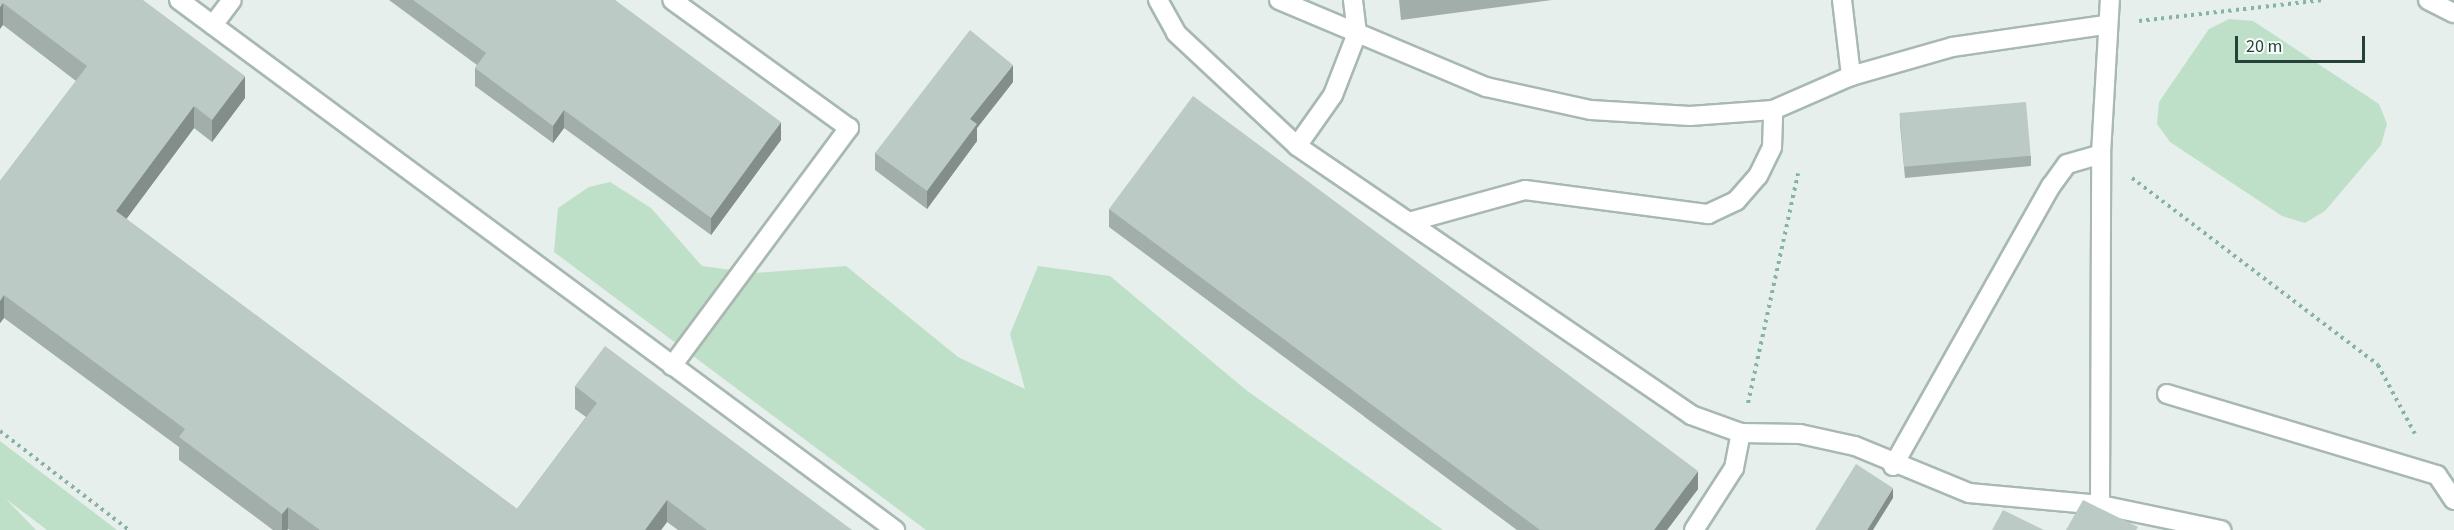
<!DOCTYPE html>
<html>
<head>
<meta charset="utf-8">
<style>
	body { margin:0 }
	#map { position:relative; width:2454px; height:530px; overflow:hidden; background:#e6efeb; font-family:"Source Sans 3",sans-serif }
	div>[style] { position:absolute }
	.green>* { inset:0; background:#bfe0c8 }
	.path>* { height:4px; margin-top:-2px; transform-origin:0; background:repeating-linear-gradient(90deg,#86b3a5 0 3px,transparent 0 7.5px) }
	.roads { filter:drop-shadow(2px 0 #a8b8b2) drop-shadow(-2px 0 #a8b8b2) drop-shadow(0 2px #a8b8b2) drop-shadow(0 -2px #a8b8b2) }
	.minor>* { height:18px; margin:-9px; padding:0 9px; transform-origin:9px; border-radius:9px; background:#fff }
	.wall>* { inset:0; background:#a1aea9 }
	.shaded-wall>* { inset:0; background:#838d89 }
	.building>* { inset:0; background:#bbcac4; transform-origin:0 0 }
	span { translate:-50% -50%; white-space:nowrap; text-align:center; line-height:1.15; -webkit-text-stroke:4.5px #f7fbf9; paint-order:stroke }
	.scale { position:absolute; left:2235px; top:36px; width:130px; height:27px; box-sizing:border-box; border:3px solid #24423a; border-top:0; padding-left:8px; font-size:18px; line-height:21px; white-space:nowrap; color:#24423a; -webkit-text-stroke:4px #f7fbf9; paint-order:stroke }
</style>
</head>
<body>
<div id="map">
	<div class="green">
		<i style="clip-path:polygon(2229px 19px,2253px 21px,2379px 104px,2387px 124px,2381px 145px,2325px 211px,2305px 223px,2282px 216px,2170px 142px,2157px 124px,2159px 102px,2209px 29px)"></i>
		<i style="clip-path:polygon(610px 182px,651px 208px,702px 266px,754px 273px,846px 266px,958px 357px,1025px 389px,1010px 334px,1038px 266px,1110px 276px,1246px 390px,1443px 530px,926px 530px,554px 252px,558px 208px,589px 187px)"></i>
		<i style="clip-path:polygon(0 441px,117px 530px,47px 530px,6px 499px,36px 530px,0 530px)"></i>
	</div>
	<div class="path">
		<i style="left:2139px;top:21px;width:185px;rotate:-6.5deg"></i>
		<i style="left:2132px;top:178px;width:309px;rotate:37.2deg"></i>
		<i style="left:2378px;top:365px;width:81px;rotate:61.8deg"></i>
		<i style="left:1748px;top:403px;width:235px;rotate:-77.7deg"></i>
		<i style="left:0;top:431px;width:163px;rotate:37.5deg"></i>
	</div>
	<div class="roads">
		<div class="minor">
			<i style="left:179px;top:0;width:891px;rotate:36.51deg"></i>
			<i style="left:1158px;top:0;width:38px;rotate:61deg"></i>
			<i style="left:1176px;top:33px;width:166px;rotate:43deg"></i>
			<i style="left:1297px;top:146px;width:477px;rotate:34.3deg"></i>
			<i style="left:1691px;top:415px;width:53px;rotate:19.8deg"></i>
			<i style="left:1741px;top:433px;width:59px;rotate:1deg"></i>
			<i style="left:1800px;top:434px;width:56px;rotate:12.3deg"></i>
			<i style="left:1855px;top:446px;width:123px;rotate:22.4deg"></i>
			<i style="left:1969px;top:493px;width:132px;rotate:5.2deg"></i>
			<i style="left:2100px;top:505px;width:124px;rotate:11.7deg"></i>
			<i style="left:1279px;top:0;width:225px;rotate:22.8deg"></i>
			<i style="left:1486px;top:87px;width:107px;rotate:12.4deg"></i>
			<i style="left:1591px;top:110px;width:99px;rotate:3.5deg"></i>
			<i style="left:1690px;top:116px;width:83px;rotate:-4.1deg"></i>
			<i style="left:1773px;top:110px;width:85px;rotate:-23.6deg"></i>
			<i style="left:1851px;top:76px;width:105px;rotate:-16deg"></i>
			<i style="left:1952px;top:47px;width:155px;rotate:-8.2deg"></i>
			<i style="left:1842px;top:0;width:77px;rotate:83.2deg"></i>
			<i style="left:2428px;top:0;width:29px;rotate:27deg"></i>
			<i style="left:213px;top:25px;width:31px;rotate:-53deg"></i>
			<i style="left:1297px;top:146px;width:62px;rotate:-54.8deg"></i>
			<i style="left:1333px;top:95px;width:66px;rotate:-68.8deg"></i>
			<i style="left:1357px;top:33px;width:33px;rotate:-97deg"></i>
			<i style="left:1409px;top:222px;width:120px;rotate:-15.4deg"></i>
			<i style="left:1525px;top:190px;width:185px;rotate:7.5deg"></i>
			<i style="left:1708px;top:214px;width:31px;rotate:-25deg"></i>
			<i style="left:1736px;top:201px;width:33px;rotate:-49deg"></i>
			<i style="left:1758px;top:176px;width:32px;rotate:-64deg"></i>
			<i style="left:1772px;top:147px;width:37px;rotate:-88deg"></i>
			<i style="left:672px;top:366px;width:297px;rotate:-53.4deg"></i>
			<i style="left:849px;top:128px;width:218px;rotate:-144.1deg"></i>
			<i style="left:2167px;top:394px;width:282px;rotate:16.7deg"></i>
			<i style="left:2437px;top:475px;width:30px;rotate:56deg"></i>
			<i style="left:1893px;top:466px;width:322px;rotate:-60.6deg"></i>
			<i style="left:2051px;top:186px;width:27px;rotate:-54deg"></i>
			<i style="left:2067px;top:164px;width:35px;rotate:-16deg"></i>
			<i style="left:2100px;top:505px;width:351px;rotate:-89.8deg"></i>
			<i style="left:2101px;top:154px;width:154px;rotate:-86.7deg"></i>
			<i style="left:1694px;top:530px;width:74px;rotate:-57.2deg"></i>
			<i style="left:1734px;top:468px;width:36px;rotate:-79deg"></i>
		</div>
	</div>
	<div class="wall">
		<i style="clip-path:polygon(0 0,245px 98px,212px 142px,194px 128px,126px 219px,517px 509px,586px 417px,575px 409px,575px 386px,852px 530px,678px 530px,667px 522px,661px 530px,290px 530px,288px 529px,287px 530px,273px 530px,179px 460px,179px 447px,4px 318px,0 323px,0 181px,76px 81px,3px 25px)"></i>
		<i style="clip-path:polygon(389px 0,615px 0,781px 140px,711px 235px,564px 128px,553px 143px,475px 86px,475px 68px,477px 65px)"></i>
		<i style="clip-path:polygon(1399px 0,1552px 0,1401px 20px)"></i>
		<i style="clip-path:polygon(1013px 82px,977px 128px,977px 141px,927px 209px,875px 170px,875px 153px)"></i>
		<i style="clip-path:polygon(1900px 114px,2031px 156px,2031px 166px,1905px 178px,1900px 124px)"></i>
		<i style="clip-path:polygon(1109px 209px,1698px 489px,1667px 530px,1517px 530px,1109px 227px)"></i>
	</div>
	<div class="shaded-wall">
		<i style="clip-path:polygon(3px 3px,3px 25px,0 29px,0 7px)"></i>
		<i style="clip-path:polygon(1013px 65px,1013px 82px,977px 128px,977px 141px,927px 209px,927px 191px,970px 119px)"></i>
		<i style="clip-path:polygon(245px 76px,245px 98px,212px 142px,212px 120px)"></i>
		<i style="clip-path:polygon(194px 106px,194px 128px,116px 233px,116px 211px)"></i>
		<i style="clip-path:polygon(564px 110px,564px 128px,553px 143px,553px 126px)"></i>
		<i style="clip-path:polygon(781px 122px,781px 140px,711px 235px,711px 218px)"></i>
		<i style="clip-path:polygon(4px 295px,4px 318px,0 323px,0 301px)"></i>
		<i style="clip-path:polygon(1698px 471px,1698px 489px,1667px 530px,1654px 530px)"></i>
		<i style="clip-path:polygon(1893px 488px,1893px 498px,1873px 530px,1867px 530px)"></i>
		<i style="clip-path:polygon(667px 500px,667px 522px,661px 530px,645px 530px)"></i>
		<i style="clip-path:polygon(288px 507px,288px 529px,287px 530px,282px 530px,282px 514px)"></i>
	</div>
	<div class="building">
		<i style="clip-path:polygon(0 0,143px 0,245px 76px,212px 120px,194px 106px,116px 211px,517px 509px,597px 403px,575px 386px,605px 346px,852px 530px,707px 530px,667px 500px,645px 530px,320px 530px,288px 507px,282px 514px,179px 437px,185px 429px,4px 295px,0 301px,0 181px,87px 66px,3px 3px,0 7px)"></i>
		<i style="clip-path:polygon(413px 0,615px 0,781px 122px,711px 218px,564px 110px,553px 126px,475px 68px,486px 53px)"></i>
		<i style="clip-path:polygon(970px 30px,1013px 65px,970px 119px,977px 124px,927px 191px,875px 153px)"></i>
		<i style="clip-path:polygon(1193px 96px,1698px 471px,1654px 530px,1540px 530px,1109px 209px)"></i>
		<i style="left:2026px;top:102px;width:54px;height:127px;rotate:85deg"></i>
		<i style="clip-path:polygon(1856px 464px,1893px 488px,1867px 530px,1815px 530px)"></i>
		<i style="clip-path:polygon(2083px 500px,2138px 527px,2136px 530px,2066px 530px)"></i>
		<i style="clip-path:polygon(2003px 510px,2044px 530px,1992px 530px)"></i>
	</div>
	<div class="scale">20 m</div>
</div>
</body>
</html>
